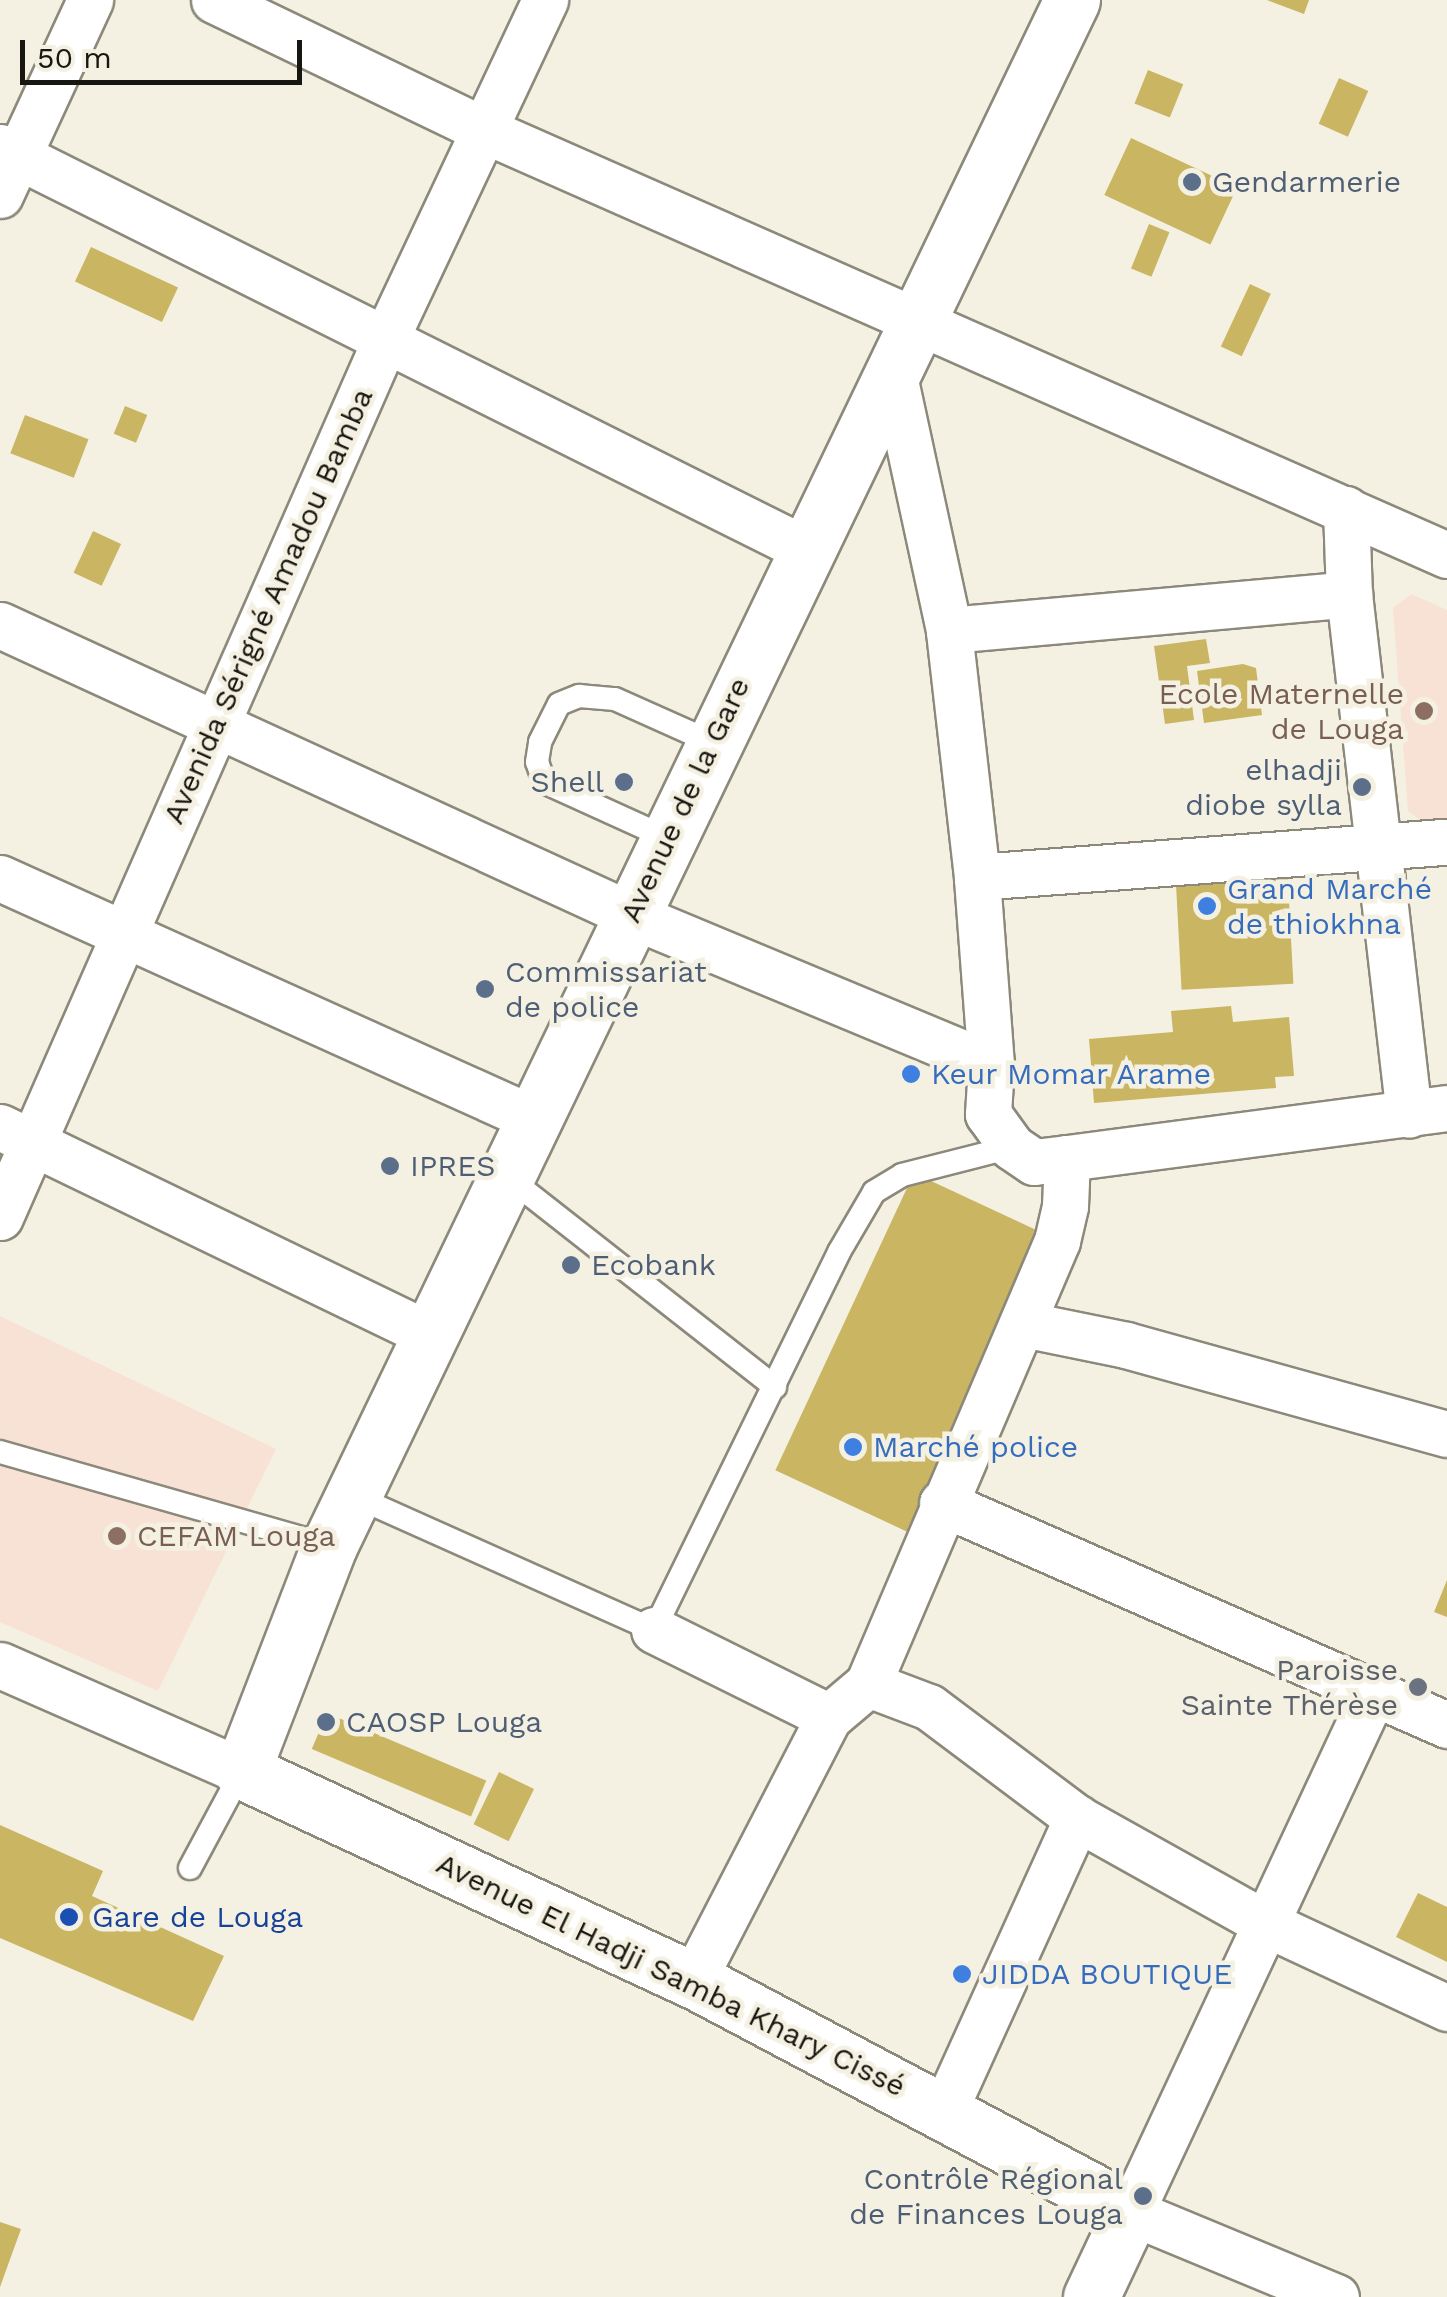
<!DOCTYPE html>
<html>
<head>
<meta charset="utf-8">
<style>
	body { margin:0 }
	#map { position:relative; width:1447px; height:2297px; overflow:hidden; background:#f5f1e2; font-family:"Work Sans",sans-serif }
	div>[style] { position:absolute }
	.education>* { inset:0; background:#f8e2d5 }
	.building>* { inset:0; background:#c9b562; transform-origin:0 0 }
	.roads { filter:drop-shadow(2px 0 #8c897b) drop-shadow(-2px 0 #8c897b) drop-shadow(0 2px #8c897b) drop-shadow(0 -2px #8c897b) }
	.lane>* { height:22px; margin:-11px; padding:0 11px; transform-origin:11px; border-radius:11px; background:#fff }
	.street>* { height:45px; margin:-22.5px; padding:0 22.5px; transform-origin:22.5px; border-radius:22.5px; background:#fff }
	.secondary>* { height:55px; margin:-27.5px; padding:0 27.5px; transform-origin:27.5px; border-radius:27.5px; background:#fff }
	.dots>* { width:28px; height:28px; translate:-50% -50%; box-sizing:border-box; border:5px solid #f5f1e2; border-radius:50% }
	span { translate:-50% -50%; white-space:nowrap; text-align:center; line-height:1.15; -webkit-text-stroke:9px #f5f1e2; paint-order:stroke }
	.service-label { font-size:30px; color:#4e5e75 }
	.left { translate:0 -50%; text-align:left }
	.right { translate:-100% -50%; text-align:right }
	.street-label { font-size:30px; color:#171610 }
	.education-label { font-size:30px; color:#785e54 }
	.shop-label { font-size:30px; color:#366cbe }
	.worship-label { font-size:30px; color:#5b616d }
	.transit-label { font-size:30px; color:#164399 }
	.scale { position:absolute; left:20px; top:40px; width:282px; height:45px; box-sizing:border-box; border:5px solid #171610; border-top:0; padding-left:12px; font-size:30px; line-height:35px; white-space:nowrap; color:#171610; -webkit-text-stroke:8px #f5f1e2; paint-order:stroke }
</style>
</head>
<body>
<div id="map">
	<div class="education">
		<i style="clip-path:polygon(1411px 594px,1447px 610px,1447px 827px,1431px 829px,1408px 811px,1393px 608px)"></i>
		<i style="clip-path:polygon(0 1316px,276px 1449px,158px 1691px,0 1622px)"></i>
	</div>
	<div class="building">
		<i style="clip-path:polygon(1267px 0,1309px 0,1304px 14px)"></i>
		<i style="left:1148px;top:70px;width:38px;height:36px;rotate:22deg"></i>
		<i style="left:1339px;top:78px;width:32px;height:50px;rotate:24deg"></i>
		<i style="left:1131px;top:138px;width:117px;height:63px;rotate:25deg"></i>
		<i style="left:1149px;top:224px;width:22px;height:48px;rotate:22deg"></i>
		<i style="left:91px;top:247px;width:96px;height:38px;rotate:25deg"></i>
		<i style="left:1250px;top:284px;width:23px;height:69px;rotate:25deg"></i>
		<i style="left:125px;top:406px;width:24px;height:30px;rotate:22deg"></i>
		<i style="left:25px;top:415px;width:68px;height:41px;rotate:21deg"></i>
		<i style="left:93px;top:531px;width:31px;height:46px;rotate:25deg"></i>
		<i style="clip-path:polygon(1206px 639px,1210px 663px,1187px 666px,1194px 720px,1165px 724px,1154px 646px)"></i>
		<i style="clip-path:polygon(1243px 664px,1256px 668px,1262px 715px,1204px 723px,1197px 671px)"></i>
		<i style="left:1287px;top:862px;width:122px;height:112px;rotate:87deg"></i>
		<i style="clip-path:polygon(1231px 1006px,1233px 1022px,1289px 1017px,1294px 1076px,1275px 1077px,1276px 1088px,1094px 1103px,1089px 1039px,1173px 1032px,1171px 1011px)"></i>
		<i style="left:914px;top:1173px;width:150px;height:328px;rotate:25deg"></i>
		<i style="clip-path:polygon(1447px 1580px,1447px 1617px,1434px 1612px)"></i>
		<i style="left:327px;top:1713px;width:173px;height:39px;rotate:23deg"></i>
		<i style="left:499px;top:1772px;width:39px;height:58px;rotate:26deg"></i>
		<i style="clip-path:polygon(0 1825px,103px 1871px,92px 1896px,224px 1956px,193px 2021px,0 1938px)"></i>
		<i style="clip-path:polygon(1418px 1893px,1447px 1907px,1447px 1962px,1396px 1937px)"></i>
		<i style="clip-path:polygon(0 2222px,21px 2229px,0 2287px)"></i>
	</div>
	<div class="roads">
		<div class="lane">
			<i style="left:665px;top:837px;width:133px;rotate:-155.6deg"></i>
			<i style="left:544px;top:782px;width:21px;rotate:-109deg"></i>
			<i style="left:537px;top:762px;width:20px;rotate:-81deg"></i>
			<i style="left:540px;top:742px;width:42px;rotate:-63.4deg"></i>
			<i style="left:559px;top:704px;width:22px;rotate:-22deg"></i>
			<i style="left:579px;top:696px;width:36px;rotate:5deg"></i>
			<i style="left:615px;top:699px;width:105px;rotate:24.1deg"></i>
			<i style="left:506px;top:1176px;width:342px;rotate:38.1deg"></i>
			<i style="left:0;top:1452px;width:342px;rotate:15.9deg"></i>
			<i style="left:354px;top:1496px;width:329px;rotate:24.1deg"></i>
			<i style="left:654px;top:1630px;width:421px;rotate:-63.9deg"></i>
			<i style="left:839px;top:1252px;width:69px;rotate:-59.7deg"></i>
			<i style="left:874px;top:1192px;width:33px;rotate:-31deg"></i>
			<i style="left:902px;top:1175px;width:114px;rotate:-14.3deg"></i>
			<i style="left:190px;top:1868px;width:110px;rotate:-61.8deg"></i>
		</div>
		<div class="street">
			<i style="left:214px;top:0;width:302px;rotate:25.7deg"></i>
			<i style="left:486px;top:131px;width:1050px;rotate:23.81deg"></i>
			<i style="left:0;top:147px;width:900px;rotate:26.54deg"></i>
			<i style="left:0;top:195px;width:215px;rotate:-65.2deg"></i>
			<i style="left:1346px;top:509px;width:85px;rotate:88deg"></i>
			<i style="left:1349px;top:594px;width:524px;rotate:83.43deg"></i>
			<i style="left:0;top:625px;width:694px;rotate:24.68deg"></i>
			<i style="left:631px;top:915px;width:390px;rotate:22.6deg"></i>
			<i style="left:949px;top:630px;width:402px;rotate:-5.1deg"></i>
			<i style="left:977px;top:877px;width:471px;rotate:-4.3deg"></i>
			<i style="left:0;top:878px;width:586px;rotate:24.29deg"></i>
			<i style="left:0;top:1127px;width:478px;rotate:25.8deg"></i>
			<i style="left:1067px;top:1158px;width:383px;rotate:-7.5deg"></i>
			<i style="left:0;top:1217px;width:960px;rotate:-66.29deg"></i>
			<i style="left:386px;top:338px;width:374px;rotate:-64.8deg"></i>
			<i style="left:1023px;top:1324px;width:105px;rotate:11.5deg"></i>
			<i style="left:1126px;top:1345px;width:333px;rotate:15.5deg"></i>
			<i style="left:942px;top:1503px;width:552px;rotate:23.73deg"></i>
			<i style="left:654px;top:1630px;width:195px;rotate:26.4deg"></i>
			<i style="left:0;top:1665px;width:264px;rotate:23.7deg"></i>
			<i style="left:868px;top:1684px;width:65px;rotate:20.7deg"></i>
			<i style="left:929px;top:1707px;width:185px;rotate:36.9deg"></i>
			<i style="left:693px;top:1980px;width:296px;rotate:-62.7deg"></i>
			<i style="left:829px;top:1717px;width:51px;rotate:-40.2deg"></i>
			<i style="left:868px;top:1684px;width:482px;rotate:-66.9deg"></i>
			<i style="left:1057px;top:1241px;width:36px;rotate:-77deg"></i>
			<i style="left:1065px;top:1206px;width:48px;rotate:-87.6deg"></i>
			<i style="left:1067px;top:1158px;width:33px;rotate:173deg"></i>
			<i style="left:1034px;top:1162px;width:27px;rotate:-146deg"></i>
			<i style="left:1012px;top:1147px;width:41px;rotate:-126deg"></i>
			<i style="left:988px;top:1114px;width:49px;rotate:-86.5deg"></i>
			<i style="left:991px;top:1065px;width:189px;rotate:-94.3deg"></i>
			<i style="left:977px;top:877px;width:249px;rotate:-96.5deg"></i>
			<i style="left:949px;top:630px;width:256px;rotate:-102.2deg"></i>
			<i style="left:945px;top:2109px;width:320px;rotate:-65.6deg"></i>
			<i style="left:1077px;top:1818px;width:218px;rotate:29.2deg"></i>
			<i style="left:1267px;top:1924px;width:199px;rotate:25deg"></i>
			<i style="left:1336px;top:2297px;width:222px;rotate:-157.5deg"></i>
			<i style="left:1131px;top:2212px;width:572px;rotate:-64.96deg"></i>
		</div>
		<div class="secondary">
			<i style="left:1072px;top:0;width:1715px;rotate:115.67deg"></i>
			<i style="left:329px;top:1546px;width:241px;rotate:111.1deg"></i>
			<i style="left:242px;top:1771px;width:497px;rotate:24.9deg"></i>
			<i style="left:693px;top:1980px;width:496px;rotate:27.9deg"></i>
			<i style="left:1131px;top:2212px;width:94px;rotate:115.2deg"></i>
		</div>
	</div>
	<div class="dots">
		<i style="left:1192px;top:182px;background:#5c6f8a"></i>
		<i style="left:1424px;top:711px;background:#8d6e63"></i>
		<i style="left:624px;top:782px;background:#5c6f8a"></i>
		<i style="left:1362px;top:787px;background:#5c6f8a"></i>
		<i style="left:1207px;top:906px;background:#3f7fe0"></i>
		<i style="left:485px;top:989px;background:#5c6f8a"></i>
		<i style="left:911px;top:1074px;background:#3f7fe0"></i>
		<i style="left:390px;top:1166px;background:#5c6f8a"></i>
		<i style="left:571px;top:1265px;background:#5c6f8a"></i>
		<i style="left:853px;top:1447px;background:#3f7fe0"></i>
		<i style="left:117px;top:1536px;background:#8d6e63"></i>
		<i style="left:1418px;top:1687px;background:#6b7280"></i>
		<i style="left:326px;top:1722px;background:#5c6f8a"></i>
		<i style="left:69px;top:1917px;background:#1a4fb4"></i>
		<i style="left:962px;top:1974px;background:#3f7fe0"></i>
		<i style="left:1143px;top:2196px;background:#5c6f8a"></i>
	</div>
	<div class="service-label">
		<span class="left" style="left:1212px;top:182px">Gendarmerie</span>
		<span class="right" style="left:1342px;top:787px">elhadji<br>diobe sylla</span>
		<span class="right" style="left:604px;top:782px">Shell</span>
		<span class="left" style="left:505px;top:989px">Commissariat<br>de police</span>
		<span class="left" style="left:410px;top:1166px">IPRES</span>
		<span class="left" style="left:591px;top:1265px">Ecobank</span>
		<span class="left" style="left:346px;top:1722px">CAOSP Louga</span>
		<span class="right" style="left:1123px;top:2196px">Contrôle Régional<br>de Finances Louga</span>
	</div>
	<div class="street-label">
		<span style="left:268px;top:606px;rotate:-66deg">Avenida Sérigné Amadou Bamba</span>
		<span style="left:685px;top:800px;rotate:-65deg">Avenue de la Gare</span>
		<span style="left:671px;top:1975px;rotate:26deg">Avenue El Hadji Samba Khary Cissé</span>
	</div>
	<div class="education-label">
		<span class="right" style="left:1404px;top:711px">Ecole Maternelle<br>de Louga</span>
		<span class="left" style="left:137px;top:1536px">CEFAM Louga</span>
	</div>
	<div class="shop-label">
		<span class="left" style="left:1227px;top:906px">Grand Marché<br>de thiokhna</span>
		<span class="left" style="left:931px;top:1074px">Keur Momar Arame</span>
		<span class="left" style="left:873px;top:1447px">Marché police</span>
		<span class="left" style="left:982px;top:1974px">JIDDA BOUTIQUE</span>
	</div>
	<div class="worship-label">
		<span class="right" style="left:1398px;top:1687px">Paroisse<br>Sainte Thérèse</span>
	</div>
	<div class="transit-label">
		<span class="left" style="left:92px;top:1917px">Gare de Louga</span>
	</div>
	<div class="scale">50 m</div>
</div>
</body>
</html>
